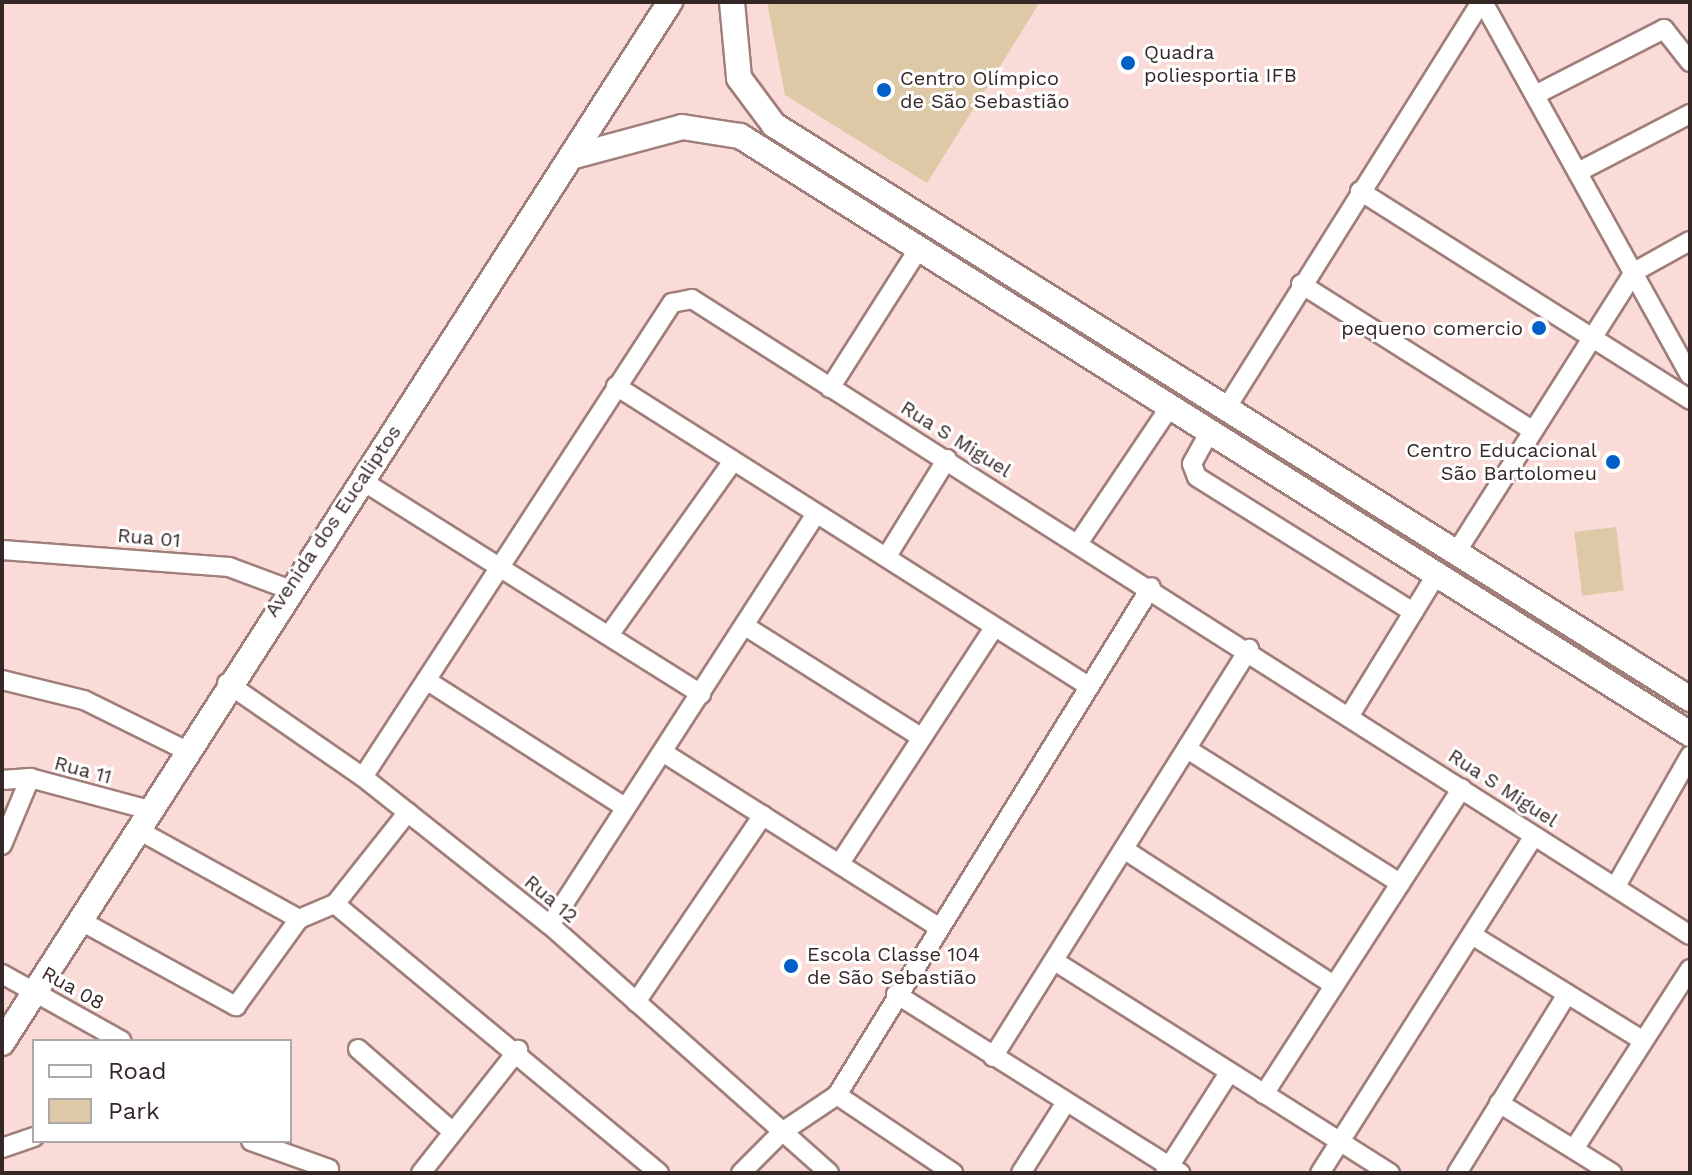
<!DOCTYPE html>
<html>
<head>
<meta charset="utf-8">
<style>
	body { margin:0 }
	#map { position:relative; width:1692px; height:1175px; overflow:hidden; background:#fadbd7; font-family:"Work Sans",sans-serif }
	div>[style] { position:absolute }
	.green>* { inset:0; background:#dec9a7; transform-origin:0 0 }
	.roads { filter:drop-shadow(2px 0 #a07e79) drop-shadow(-2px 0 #a07e79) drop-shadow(0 2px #a07e79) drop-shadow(0 -2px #a07e79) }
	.street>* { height:18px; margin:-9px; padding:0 9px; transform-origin:9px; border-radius:9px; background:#fff }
	.secondary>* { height:24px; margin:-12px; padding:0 12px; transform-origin:12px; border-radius:12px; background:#fff }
	.dots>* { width:22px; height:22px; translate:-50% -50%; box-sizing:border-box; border:4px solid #fff; border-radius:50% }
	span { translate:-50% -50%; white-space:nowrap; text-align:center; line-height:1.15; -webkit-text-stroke:6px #fff; paint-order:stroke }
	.poi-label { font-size:20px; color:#352725 }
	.left { translate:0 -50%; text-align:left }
	.right { translate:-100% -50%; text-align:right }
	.street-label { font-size:20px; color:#352725 }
	.frame { position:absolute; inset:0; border:4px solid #352725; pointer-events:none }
	.legend { position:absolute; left:32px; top:1039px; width:260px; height:104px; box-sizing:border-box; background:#fff; border:2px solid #aea9a8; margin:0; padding:10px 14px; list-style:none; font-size:24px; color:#352725 }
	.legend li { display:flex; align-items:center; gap:16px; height:40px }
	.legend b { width:40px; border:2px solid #aea9a8 }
</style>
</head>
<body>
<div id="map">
	<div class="green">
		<i style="clip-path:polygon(767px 2px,1040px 2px,927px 183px,785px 95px)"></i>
		<i style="left:1616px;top:527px;width:64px;height:42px;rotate:83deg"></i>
	</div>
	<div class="roads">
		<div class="street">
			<i style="left:1483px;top:2px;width:427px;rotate:61deg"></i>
			<i style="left:1535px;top:95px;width:145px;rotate:-27.1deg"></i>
			<i style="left:1664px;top:29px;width:42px;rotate:51.8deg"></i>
			<i style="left:1578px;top:172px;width:126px;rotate:-27.4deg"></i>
			<i style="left:1360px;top:191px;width:391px;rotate:32.3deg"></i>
			<i style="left:1301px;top:284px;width:273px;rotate:32.3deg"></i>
			<i style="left:616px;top:386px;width:561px;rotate:32.42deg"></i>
			<i style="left:830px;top:388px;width:164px;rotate:-57.5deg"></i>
			<i style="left:1227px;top:407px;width:478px;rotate:-57.9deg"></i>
			<i style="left:1209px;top:433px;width:35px;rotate:119deg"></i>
			<i style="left:1192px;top:464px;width:14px;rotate:69deg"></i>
			<i style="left:1197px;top:477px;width:255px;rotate:32deg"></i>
			<i style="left:361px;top:480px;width:402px;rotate:32.2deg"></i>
			<i style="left:1079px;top:542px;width:161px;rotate:-56.1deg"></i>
			<i style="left:1459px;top:548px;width:327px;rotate:-57.6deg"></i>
			<i style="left:1634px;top:272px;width:64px;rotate:-29deg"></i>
			<i style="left:2px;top:550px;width:228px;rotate:4.3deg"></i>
			<i style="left:229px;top:567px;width:63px;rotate:20.4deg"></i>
			<i style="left:887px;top:556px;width:114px;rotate:-58.3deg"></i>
			<i style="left:745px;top:626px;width:209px;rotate:32.3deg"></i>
			<i style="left:609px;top:635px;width:214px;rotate:-54.5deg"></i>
			<i style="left:2px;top:680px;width:84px;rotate:13.7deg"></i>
			<i style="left:84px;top:700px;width:115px;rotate:26.3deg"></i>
			<i style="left:426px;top:680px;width:237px;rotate:32.6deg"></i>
			<i style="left:227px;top:683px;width:165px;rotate:34.7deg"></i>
			<i style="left:363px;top:777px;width:238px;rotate:38.4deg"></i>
			<i style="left:550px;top:925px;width:373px;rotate:41.6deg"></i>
			<i style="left:1350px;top:715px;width:168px;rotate:-58.4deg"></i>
			<i style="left:1187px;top:749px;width:252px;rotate:32.2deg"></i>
			<i style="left:664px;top:753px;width:325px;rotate:32.4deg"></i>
			<i style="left:363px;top:777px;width:566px;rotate:-56.9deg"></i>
			<i style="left:672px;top:303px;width:20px;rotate:-11deg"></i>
			<i style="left:692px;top:299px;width:1183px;rotate:32.51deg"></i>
			<i style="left:2px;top:780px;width:28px;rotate:-4deg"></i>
			<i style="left:30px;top:778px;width:127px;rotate:15deg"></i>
			<i style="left:140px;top:831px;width:182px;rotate:29deg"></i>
			<i style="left:2px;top:845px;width:73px;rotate:-67.3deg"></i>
			<i style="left:1125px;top:850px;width:249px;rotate:32.9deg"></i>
			<i style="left:840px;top:863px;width:281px;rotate:-56.8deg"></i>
			<i style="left:1616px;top:886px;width:150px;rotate:-60.4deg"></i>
			<i style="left:335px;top:904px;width:421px;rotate:39.7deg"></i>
			<i style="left:83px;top:922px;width:175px;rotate:28.8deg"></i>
			<i style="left:236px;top:1006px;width:107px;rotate:-54.1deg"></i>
			<i style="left:299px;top:919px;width:39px;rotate:-23deg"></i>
			<i style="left:335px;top:904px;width:117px;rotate:-51.6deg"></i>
			<i style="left:550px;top:925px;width:490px;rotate:-57.1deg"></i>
			<i style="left:1472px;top:935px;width:200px;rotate:31.7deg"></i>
			<i style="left:1056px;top:962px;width:395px;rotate:32.3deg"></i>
			<i style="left:2px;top:974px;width:137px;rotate:29.2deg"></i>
			<i style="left:896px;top:994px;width:336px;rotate:32.2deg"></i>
			<i style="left:636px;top:1002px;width:226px;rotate:-55.8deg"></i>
			<i style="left:358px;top:1049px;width:125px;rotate:41.1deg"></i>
			<i style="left:993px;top:1057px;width:482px;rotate:-57.9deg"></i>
			<i style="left:1264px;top:1094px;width:364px;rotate:-57.1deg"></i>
			<i style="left:837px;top:1095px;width:140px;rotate:33.9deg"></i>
			<i style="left:1499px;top:1103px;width:133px;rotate:31.8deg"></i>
			<i style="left:251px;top:1141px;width:83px;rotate:19.7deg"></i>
			<i style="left:2px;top:1148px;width:34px;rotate:-19deg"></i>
			<i style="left:1574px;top:1149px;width:214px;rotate:-57.2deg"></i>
			<i style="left:421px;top:1173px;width:157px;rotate:-51.7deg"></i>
			<i style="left:741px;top:1173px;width:58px;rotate:-45deg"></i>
			<i style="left:782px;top:1132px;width:66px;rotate:-33.9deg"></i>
			<i style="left:837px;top:1095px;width:597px;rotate:-58.28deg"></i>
			<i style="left:1021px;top:1173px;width:84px;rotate:-57.6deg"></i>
			<i style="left:1165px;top:1173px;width:119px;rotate:-57.4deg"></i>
			<i style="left:1320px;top:1173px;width:399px;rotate:-57.6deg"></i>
			<i style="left:1457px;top:1173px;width:210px;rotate:-58.4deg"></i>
		</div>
		<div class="secondary">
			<i style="left:732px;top:2px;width:76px;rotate:84.7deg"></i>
			<i style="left:739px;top:78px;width:59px;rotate:53.3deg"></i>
			<i style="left:774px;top:125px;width:1081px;rotate:32.07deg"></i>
			<i style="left:571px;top:157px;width:115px;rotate:-15.1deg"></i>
			<i style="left:682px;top:127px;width:59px;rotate:8.8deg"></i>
			<i style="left:740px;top:136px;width:1123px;rotate:32.19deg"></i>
			<i style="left:2px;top:1043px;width:1237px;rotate:-57.31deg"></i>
		</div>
	</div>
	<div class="dots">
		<i style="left:1128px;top:63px;background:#015fc8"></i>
		<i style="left:884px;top:90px;background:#015fc8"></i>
		<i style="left:1539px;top:328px;background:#015fc8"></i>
		<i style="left:1613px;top:462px;background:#015fc8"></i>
		<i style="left:791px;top:966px;background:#015fc8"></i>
	</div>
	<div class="poi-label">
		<span class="left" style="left:1144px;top:64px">Quadra<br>poliesportia IFB</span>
		<span class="left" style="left:900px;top:90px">Centro Olímpico<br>de São Sebastião</span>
		<span class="right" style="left:1523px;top:328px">pequeno comercio</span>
		<span class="right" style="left:1597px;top:462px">Centro Educacional<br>São Bartolomeu</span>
		<span class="left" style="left:807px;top:966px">Escola Classe 104<br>de São Sebastião</span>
	</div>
	<div class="street-label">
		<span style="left:956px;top:439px;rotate:32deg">Rua S Miguel</span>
		<span style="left:333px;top:521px;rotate:-56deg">Avenida dos Eucaliptos</span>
		<span style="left:149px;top:538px;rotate:5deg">Rua 01</span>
		<span style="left:83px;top:770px;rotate:15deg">Rua 11</span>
		<span style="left:1503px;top:788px;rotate:33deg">Rua S Miguel</span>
		<span style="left:551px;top:899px;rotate:40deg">Rua 12</span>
		<span style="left:73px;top:988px;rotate:29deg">Rua 08</span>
	</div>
	<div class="frame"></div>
	<ul class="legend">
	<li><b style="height:10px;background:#fff"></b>Road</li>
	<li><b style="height:22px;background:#dec9a7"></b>Park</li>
	</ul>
</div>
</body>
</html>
